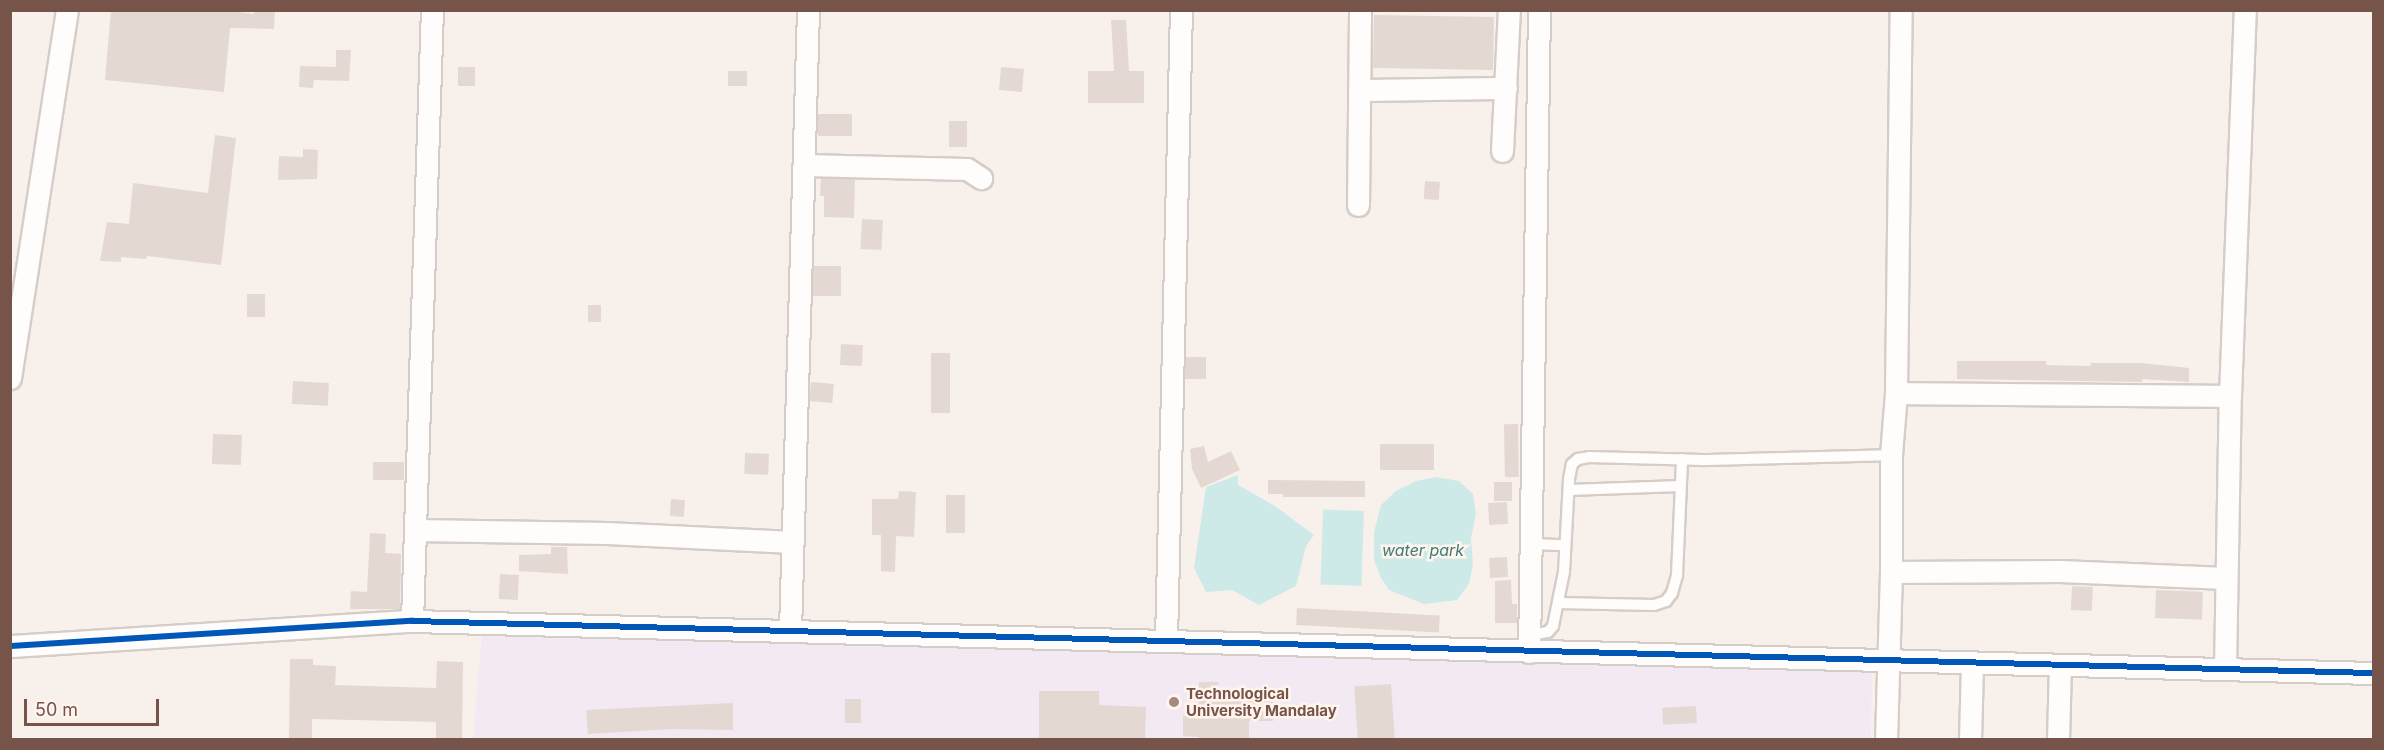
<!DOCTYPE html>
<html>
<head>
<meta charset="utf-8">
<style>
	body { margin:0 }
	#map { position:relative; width:2384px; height:750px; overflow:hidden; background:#f8f1eb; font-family:Inter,sans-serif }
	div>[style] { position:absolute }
	.education>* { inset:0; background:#f2e9f3 }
	.water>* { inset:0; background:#cdeae8; transform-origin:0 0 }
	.building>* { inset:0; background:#e4d8d3; transform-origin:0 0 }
	.roads { filter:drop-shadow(2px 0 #d6ccc8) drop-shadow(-2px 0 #d6ccc8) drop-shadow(0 2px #d6ccc8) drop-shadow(0 -2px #d6ccc8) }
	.lane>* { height:10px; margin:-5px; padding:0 5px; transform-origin:5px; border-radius:5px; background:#fefdfc }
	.street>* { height:21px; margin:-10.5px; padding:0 10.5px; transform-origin:10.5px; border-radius:10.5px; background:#fefdfc }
	.cycleway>* { height:6px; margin:-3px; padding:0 3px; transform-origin:3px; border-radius:3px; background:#0057b8 }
	.dots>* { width:16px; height:16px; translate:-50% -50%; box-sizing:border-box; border:3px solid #fff5ed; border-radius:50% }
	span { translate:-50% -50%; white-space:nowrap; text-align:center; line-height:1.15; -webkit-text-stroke:5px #fff5ed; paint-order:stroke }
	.poi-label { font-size:15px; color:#77544a; font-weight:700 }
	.left { translate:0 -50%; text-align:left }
	.water-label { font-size:16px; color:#3d7b7c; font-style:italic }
	.frame { position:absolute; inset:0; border:12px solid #77544a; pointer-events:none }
	.scale { position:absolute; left:24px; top:699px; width:135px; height:27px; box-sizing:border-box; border:3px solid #77544a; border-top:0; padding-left:8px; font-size:18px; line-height:21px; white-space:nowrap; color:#77544a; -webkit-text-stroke:4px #fff5ed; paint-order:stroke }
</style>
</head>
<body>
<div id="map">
	<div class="education">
		<i style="clip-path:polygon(482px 633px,1872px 665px,1871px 739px,473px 740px)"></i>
	</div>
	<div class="water">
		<i style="clip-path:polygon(1238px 475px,1238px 485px,1275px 506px,1314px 535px,1306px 546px,1296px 586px,1259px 605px,1232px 590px,1206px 592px,1194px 568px,1206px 487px)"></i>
		<i style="clip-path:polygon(1436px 477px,1459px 481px,1473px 494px,1476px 514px,1471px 538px,1473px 564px,1469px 584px,1457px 600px,1424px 604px,1389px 590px,1381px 578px,1374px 560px,1374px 532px,1381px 505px,1396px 491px,1416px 481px)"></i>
		<i style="left:1364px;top:511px;width:75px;height:41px;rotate:92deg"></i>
	</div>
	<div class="building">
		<i style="clip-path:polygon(111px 10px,221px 10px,254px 14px,254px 10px,275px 10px,274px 29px,230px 28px,224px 92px,105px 80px)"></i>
		<i style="left:1374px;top:15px;width:120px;height:53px;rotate:1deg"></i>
		<i style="clip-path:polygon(1111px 20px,1126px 20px,1129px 71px,1144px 71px,1144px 103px,1088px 103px,1088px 71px,1114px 71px)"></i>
		<i style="clip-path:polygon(336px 50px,351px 50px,349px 81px,314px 80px,313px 88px,299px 87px,300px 66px,336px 67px)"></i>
		<i style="left:458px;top:67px;width:17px;height:19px"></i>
		<i style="left:1001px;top:67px;width:23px;height:23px;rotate:5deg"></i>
		<i style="left:728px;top:71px;width:19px;height:15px"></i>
		<i style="left:818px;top:114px;width:34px;height:22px"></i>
		<i style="left:949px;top:121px;width:18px;height:26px"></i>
		<i style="clip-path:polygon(215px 135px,236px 138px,221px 265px,147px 256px,146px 259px,121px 257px,121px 262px,100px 261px,107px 222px,129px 224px,133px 183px,208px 193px)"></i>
		<i style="clip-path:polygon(303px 149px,318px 150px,317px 179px,278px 180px,279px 156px,303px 157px)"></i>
		<i style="clip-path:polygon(821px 178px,855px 179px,854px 218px,824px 217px,824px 196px,820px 196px)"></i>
		<i style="left:1425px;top:181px;width:15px;height:18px;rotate:4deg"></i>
		<i style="left:862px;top:219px;width:21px;height:30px;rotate:3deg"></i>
		<i style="left:813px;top:266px;width:28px;height:30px"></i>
		<i style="left:247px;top:294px;width:18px;height:23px"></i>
		<i style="left:588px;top:305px;width:13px;height:17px"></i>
		<i style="left:841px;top:344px;width:22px;height:21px;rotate:3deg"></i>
		<i style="left:931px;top:353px;width:19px;height:60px"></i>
		<i style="left:1185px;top:357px;width:21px;height:22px"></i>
		<i style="clip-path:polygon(1957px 361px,2046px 361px,2046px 365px,2090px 366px,2091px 363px,2142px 363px,2189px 368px,2189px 382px,2142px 379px,2142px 382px,1957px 379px)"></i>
		<i style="left:293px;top:381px;width:36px;height:23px;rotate:3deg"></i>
		<i style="left:811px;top:382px;width:23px;height:19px;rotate:5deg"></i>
		<i style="left:1518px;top:424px;width:53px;height:14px;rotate:89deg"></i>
		<i style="left:213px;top:434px;width:29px;height:30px;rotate:2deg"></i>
		<i style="left:1380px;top:444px;width:54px;height:26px"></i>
		<i style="clip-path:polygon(1204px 446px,1208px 462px,1231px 451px,1240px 470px,1201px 488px,1192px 469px,1190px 449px)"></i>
		<i style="left:745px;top:453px;width:24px;height:21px;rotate:2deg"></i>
		<i style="left:373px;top:462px;width:31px;height:18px"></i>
		<i style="clip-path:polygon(1268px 480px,1365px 481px,1365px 497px,1283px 497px,1283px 494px,1268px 494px)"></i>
		<i style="left:1494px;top:482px;width:18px;height:19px"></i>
		<i style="clip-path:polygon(899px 491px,916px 492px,914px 537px,896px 536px,895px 572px,881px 571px,881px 535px,872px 535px,872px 499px,898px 499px)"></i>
		<i style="left:946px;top:495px;width:19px;height:38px"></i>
		<i style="left:671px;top:499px;width:14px;height:17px;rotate:4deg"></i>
		<i style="left:1507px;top:502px;width:22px;height:19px;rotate:87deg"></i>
		<i style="clip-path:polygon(370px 533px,386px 534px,385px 553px,401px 554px,400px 609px,350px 609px,351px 591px,367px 592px)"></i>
		<i style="clip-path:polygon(551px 547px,567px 547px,568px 574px,519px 571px,519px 555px,551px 554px)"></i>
		<i style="left:1507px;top:557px;width:20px;height:18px;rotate:87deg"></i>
		<i style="left:500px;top:574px;width:19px;height:25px;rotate:3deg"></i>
		<i style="clip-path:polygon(1511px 580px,1512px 604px,1517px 604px,1517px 623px,1495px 623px,1495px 581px)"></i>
		<i style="left:2072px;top:586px;width:21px;height:24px;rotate:3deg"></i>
		<i style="left:2156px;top:590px;width:47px;height:28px;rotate:2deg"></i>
		<i style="left:1297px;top:608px;width:143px;height:17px;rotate:3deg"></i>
		<i style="clip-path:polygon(290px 659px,313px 659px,313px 665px,336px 666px,335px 685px,436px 688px,437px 661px,463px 662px,462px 740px,436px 740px,436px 722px,312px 719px,312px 740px,289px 740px)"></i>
		<i style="clip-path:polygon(1199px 682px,1218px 682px,1218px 690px,1249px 691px,1248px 698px,1273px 698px,1273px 721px,1249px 721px,1249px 740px,1198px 740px,1198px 737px,1183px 736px,1183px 716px,1198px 716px)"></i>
		<i style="left:1391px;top:684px;width:56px;height:37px;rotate:86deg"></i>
		<i style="clip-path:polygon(1039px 691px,1099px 691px,1099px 705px,1146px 707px,1145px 740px,1039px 740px)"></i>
		<i style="left:845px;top:699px;width:16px;height:24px"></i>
		<i style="clip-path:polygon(733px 703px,733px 730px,672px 729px,588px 734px,586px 710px)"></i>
		<i style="left:1696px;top:706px;width:17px;height:34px;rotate:87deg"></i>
	</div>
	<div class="roads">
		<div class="lane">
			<i style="left:1569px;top:490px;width:111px;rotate:-2.1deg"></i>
			<i style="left:1532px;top:544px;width:33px;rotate:2deg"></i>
			<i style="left:1558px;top:603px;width:96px;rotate:1.2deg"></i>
			<i style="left:1654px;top:605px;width:13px;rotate:-18deg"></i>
			<i style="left:1666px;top:601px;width:10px;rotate:-53deg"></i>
			<i style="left:1672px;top:593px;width:19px;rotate:-74deg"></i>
			<i style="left:1677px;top:575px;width:116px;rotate:-87.5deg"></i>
			<i style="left:1532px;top:635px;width:16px;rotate:-11deg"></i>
			<i style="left:1548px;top:632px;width:8px;rotate:-50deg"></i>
			<i style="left:1553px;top:626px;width:55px;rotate:-78.5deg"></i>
			<i style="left:1564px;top:572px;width:93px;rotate:-86.9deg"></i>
			<i style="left:1569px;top:479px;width:15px;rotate:-79deg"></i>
			<i style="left:1572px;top:464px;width:8px;rotate:-40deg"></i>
			<i style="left:1578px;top:459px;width:11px;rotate:-10deg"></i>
			<i style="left:1589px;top:457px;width:114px;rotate:1.5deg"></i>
			<i style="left:1703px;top:460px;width:188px;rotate:-1.5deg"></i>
		</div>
		<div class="street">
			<i style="left:1359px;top:90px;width:147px;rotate:-0.8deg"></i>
			<i style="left:1502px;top:151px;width:141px;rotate:-87.2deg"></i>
			<i style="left:804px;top:165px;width:163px;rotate:1.4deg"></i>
			<i style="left:967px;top:169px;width:17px;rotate:33deg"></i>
			<i style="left:1358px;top:205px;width:195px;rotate:-89.4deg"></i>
			<i style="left:10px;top:378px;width:372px;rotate:-81.2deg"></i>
			<i style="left:1896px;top:393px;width:334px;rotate:0.5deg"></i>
			<i style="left:415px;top:530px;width:192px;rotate:0.9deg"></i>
			<i style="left:607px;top:533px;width:186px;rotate:2.8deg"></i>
			<i style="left:1891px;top:572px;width:169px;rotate:-0.3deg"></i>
			<i style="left:2060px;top:571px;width:166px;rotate:2.4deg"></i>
			<i style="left:412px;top:621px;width:611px;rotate:-88.13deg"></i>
			<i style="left:790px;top:631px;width:621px;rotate:-88.34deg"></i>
			<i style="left:1166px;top:640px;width:630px;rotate:-88.64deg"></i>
			<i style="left:10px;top:646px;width:403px;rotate:-3.6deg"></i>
			<i style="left:412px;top:621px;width:1963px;rotate:1.52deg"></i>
			<i style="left:1529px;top:652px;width:642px;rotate:-89.11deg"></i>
			<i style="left:2225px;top:669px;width:273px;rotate:-89deg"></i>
			<i style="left:2230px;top:396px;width:386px;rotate:-87.8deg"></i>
			<i style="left:1886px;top:740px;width:168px;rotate:-88.3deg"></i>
			<i style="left:1891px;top:572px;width:117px;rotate:-90deg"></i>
			<i style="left:1891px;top:455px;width:62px;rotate:-85.4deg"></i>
			<i style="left:1896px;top:393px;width:383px;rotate:-89.3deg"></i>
			<i style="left:1970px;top:740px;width:77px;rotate:-88.5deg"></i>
			<i style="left:2058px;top:740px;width:75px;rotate:-88.5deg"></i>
		</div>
	</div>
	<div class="cycleway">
		<i style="left:10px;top:646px;width:403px;rotate:-3.6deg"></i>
		<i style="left:412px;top:621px;width:1963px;rotate:1.52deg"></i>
	</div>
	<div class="dots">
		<i style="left:1174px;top:702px;background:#a48b82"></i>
	</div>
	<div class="poi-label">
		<span class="left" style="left:1186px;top:702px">Technological<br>University Mandalay</span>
	</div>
	<div class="water-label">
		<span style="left:1423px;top:550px">water park</span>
	</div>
	<div class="frame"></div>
	<div class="scale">50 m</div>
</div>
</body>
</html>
